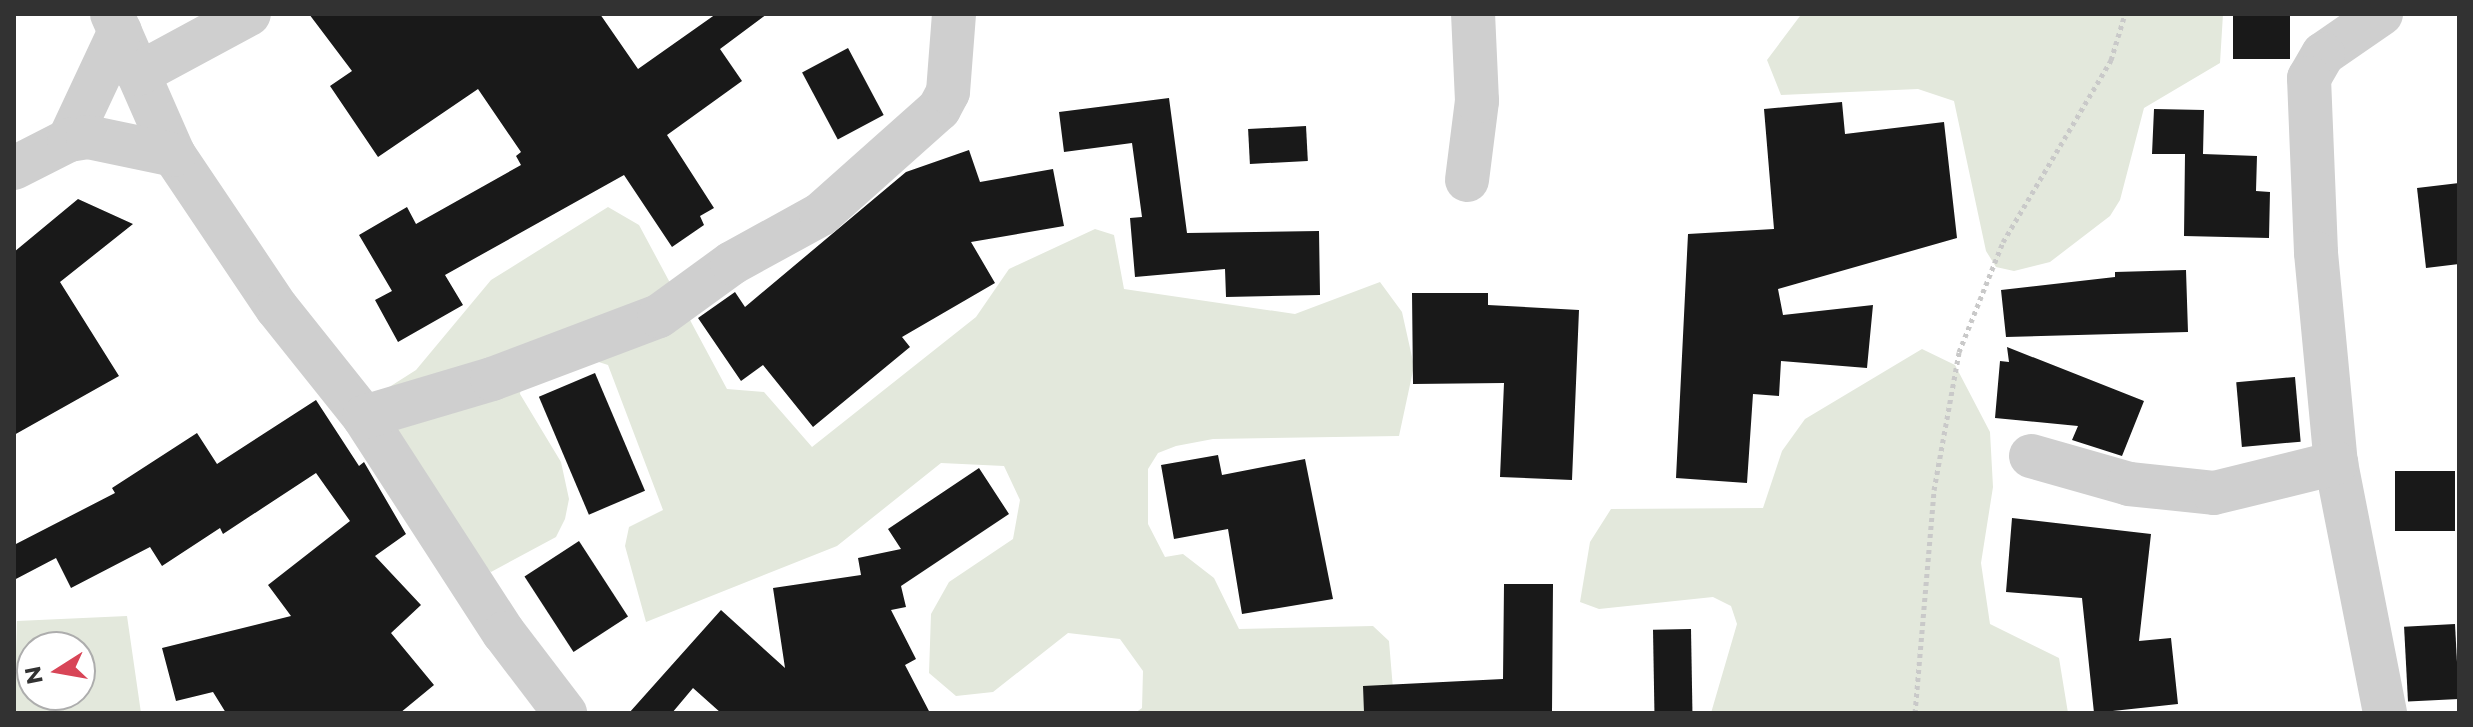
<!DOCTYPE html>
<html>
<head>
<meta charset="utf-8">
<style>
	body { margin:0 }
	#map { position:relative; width:2473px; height:727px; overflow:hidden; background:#fff; font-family:Montserrat,sans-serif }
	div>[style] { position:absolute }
	.green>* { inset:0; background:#e3e8dc }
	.building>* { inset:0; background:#191919; transform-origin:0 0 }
	.path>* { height:5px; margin-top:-2.5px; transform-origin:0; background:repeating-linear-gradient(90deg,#c9c9c9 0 4px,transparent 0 8px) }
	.minor>* { height:44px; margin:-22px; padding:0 22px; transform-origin:22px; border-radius:22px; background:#cfcfcf }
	span { translate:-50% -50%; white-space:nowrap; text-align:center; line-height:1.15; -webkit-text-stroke:8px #fff; paint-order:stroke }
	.frame { position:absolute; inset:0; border:16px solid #323232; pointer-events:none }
	.north { position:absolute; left:16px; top:631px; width:80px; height:80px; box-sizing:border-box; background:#fff; border:2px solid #adadad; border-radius:50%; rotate:259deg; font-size:22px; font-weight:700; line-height:32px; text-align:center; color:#323232 }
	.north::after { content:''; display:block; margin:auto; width:28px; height:36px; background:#d84557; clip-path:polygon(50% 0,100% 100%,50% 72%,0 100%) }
</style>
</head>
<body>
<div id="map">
	<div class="green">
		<i style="clip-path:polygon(1807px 14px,2223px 14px,2220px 63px,2144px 108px,2120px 200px,2110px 216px,2050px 262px,2014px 271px,1996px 267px,1986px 251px,1954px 101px,1918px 89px,1781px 95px,1767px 60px,1800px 16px)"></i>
		<i style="clip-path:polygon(608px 207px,639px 225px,727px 389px,764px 392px,812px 447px,976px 317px,1009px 269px,1095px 229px,1114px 235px,1124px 289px,1295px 314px,1380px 282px,1402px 312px,1414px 366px,1399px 436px,1213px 439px,1176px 446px,1158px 453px,1148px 469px,1148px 524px,1165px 557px,1183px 554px,1214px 578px,1239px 629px,1373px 626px,1389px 641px,1395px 713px,1135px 713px,1142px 708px,1143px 671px,1120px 639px,1068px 633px,993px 692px,956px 696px,929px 673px,931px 614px,949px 582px,1013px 539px,1020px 500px,1004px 466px,941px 463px,837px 546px,646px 622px,625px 546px,629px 527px,663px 510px,608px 365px,574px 354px,523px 376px,520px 394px,561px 462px,569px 499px,565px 519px,556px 537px,491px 572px,450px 536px,417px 486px,383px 391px,416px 370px,491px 280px)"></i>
		<i style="clip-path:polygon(1922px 349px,1955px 365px,1990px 432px,1993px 487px,1981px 563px,1990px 624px,2059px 658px,2068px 713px,1711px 713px,1737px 624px,1731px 606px,1713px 597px,1599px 609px,1580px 602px,1590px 542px,1611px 509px,1763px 508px,1782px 451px,1805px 419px)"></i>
		<i style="clip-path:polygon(evenodd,127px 616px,141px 713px,14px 713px,17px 621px,127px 616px,80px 647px,80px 695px,32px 695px,32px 647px,80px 647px)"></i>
	</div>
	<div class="building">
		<i style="clip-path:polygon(309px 14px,600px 14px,638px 69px,716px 14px,767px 14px,720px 49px,742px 81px,667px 135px,714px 208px,700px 216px,704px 225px,672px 247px,624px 175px,445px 275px,463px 305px,398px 342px,375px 300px,392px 291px,359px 235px,407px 207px,416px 224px,521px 165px,516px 156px,521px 152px,478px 89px,378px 157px,330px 86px,352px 71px)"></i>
		<i style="left:2233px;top:14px;width:57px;height:45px"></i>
		<i style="left:848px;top:48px;width:76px;height:52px;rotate:62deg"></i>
		<i style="clip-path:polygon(1169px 98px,1187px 233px,1319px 231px,1320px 295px,1226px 297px,1225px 269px,1135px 277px,1130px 218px,1142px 217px,1132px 143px,1064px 152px,1059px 112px)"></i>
		<i style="clip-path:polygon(1842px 102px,1845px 134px,1944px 122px,1957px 238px,1778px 289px,1783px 315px,1873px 305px,1867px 368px,1781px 361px,1779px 396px,1753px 394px,1747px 483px,1676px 478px,1688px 234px,1774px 229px,1764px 109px)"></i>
		<i style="clip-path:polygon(2154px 109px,2204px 110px,2203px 154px,2257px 156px,2256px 191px,2270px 192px,2269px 238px,2184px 236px,2185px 154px,2152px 154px)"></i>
		<i style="left:1306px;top:126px;width:35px;height:58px;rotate:87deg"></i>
		<i style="clip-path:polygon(969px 150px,980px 182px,1053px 169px,1064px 226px,971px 242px,995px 283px,902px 337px,910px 347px,813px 427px,763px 365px,741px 381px,698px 318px,735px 292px,745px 307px,906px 172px)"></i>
		<i style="clip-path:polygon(2459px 183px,2459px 264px,2426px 268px,2417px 188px)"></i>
		<i style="clip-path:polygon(78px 199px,133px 224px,60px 282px,119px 376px,14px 435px,14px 252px)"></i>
		<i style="clip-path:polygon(2186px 270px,2188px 332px,2006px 337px,2001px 290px,2115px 277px,2115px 272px)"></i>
		<i style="clip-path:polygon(1412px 293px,1488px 293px,1488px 305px,1579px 310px,1572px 480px,1500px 477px,1504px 383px,1413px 384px)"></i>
		<i style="clip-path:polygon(2007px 347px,2144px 401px,2122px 456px,2072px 440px,2078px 426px,1995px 418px,2000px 361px,2009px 362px)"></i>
		<i style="left:595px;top:373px;width:128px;height:61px;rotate:67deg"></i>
		<i style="left:2295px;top:377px;width:65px;height:59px;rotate:85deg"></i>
		<i style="clip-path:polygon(316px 400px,359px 466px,364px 462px,406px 534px,375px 556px,421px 605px,391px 633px,434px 685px,400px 713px,226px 713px,213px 692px,176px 701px,162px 648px,291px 616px,268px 585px,350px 521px,316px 473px,223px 534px,220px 528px,162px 566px,150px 547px,71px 588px,56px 558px,14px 580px,14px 545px,115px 493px,112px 488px,197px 433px,217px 464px)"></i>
		<i style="clip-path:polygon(1218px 455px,1222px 475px,1305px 459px,1333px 599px,1242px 614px,1228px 529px,1174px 539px,1161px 465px)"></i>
		<i style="clip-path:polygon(979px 468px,1009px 514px,901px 586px,906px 607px,891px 610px,916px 659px,905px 665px,930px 713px,721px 713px,693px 688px,672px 713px,629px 713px,721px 610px,785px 668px,773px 588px,861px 575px,858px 558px,901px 549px,888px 529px)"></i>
		<i style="left:2395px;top:471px;width:60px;height:60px"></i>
		<i style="clip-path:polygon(2012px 518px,2151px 534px,2139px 641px,2171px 638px,2178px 704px,2094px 713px,2082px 598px,2006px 592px)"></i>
		<i style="left:579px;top:541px;width:90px;height:65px;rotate:57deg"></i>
		<i style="clip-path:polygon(1504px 584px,1553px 584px,1552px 713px,1364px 713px,1363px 686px,1503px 679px)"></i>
		<i style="left:2455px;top:624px;width:75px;height:51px;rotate:87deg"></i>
		<i style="left:1691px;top:629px;width:84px;height:38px;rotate:89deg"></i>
	</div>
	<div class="path">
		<i style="left:1915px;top:713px;width:224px;rotate:-85.1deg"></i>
		<i style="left:1934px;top:490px;width:140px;rotate:-79.7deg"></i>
		<i style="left:1959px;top:352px;width:118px;rotate:-68.2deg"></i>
		<i style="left:2003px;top:242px;width:212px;rotate:-59.3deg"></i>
		<i style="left:2111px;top:60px;width:48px;rotate:-73.1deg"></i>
	</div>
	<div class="minor">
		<i style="left:112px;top:14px;width:154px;rotate:66.3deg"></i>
		<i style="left:174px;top:155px;width:184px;rotate:56.1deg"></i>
		<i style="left:277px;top:308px;width:139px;rotate:51.4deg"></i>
		<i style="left:364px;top:417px;width:257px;rotate:57.1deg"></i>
		<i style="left:504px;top:633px;width:101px;rotate:52.7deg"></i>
		<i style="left:2381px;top:14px;width:70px;rotate:145.4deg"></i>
		<i style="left:2323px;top:54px;width:28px;rotate:120deg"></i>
		<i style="left:2309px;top:78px;width:175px;rotate:87.7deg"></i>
		<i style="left:2316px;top:253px;width:211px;rotate:84.6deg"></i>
		<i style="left:2336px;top:463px;width:255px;rotate:78.9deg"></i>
		<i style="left:138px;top:74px;width:126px;rotate:-28.4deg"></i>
		<i style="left:69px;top:140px;width:120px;rotate:-64.9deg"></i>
		<i style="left:14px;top:168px;width:62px;rotate:-27deg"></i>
		<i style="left:69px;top:140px;width:19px;rotate:-9deg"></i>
		<i style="left:88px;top:137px;width:88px;rotate:11.8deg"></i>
		<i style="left:1467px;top:180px;width:80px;rotate:-82.8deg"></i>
		<i style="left:1477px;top:101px;width:87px;rotate:-92.6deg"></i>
		<i style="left:364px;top:417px;width:134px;rotate:-16.5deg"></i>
		<i style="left:492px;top:379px;width:178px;rotate:-20.7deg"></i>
		<i style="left:659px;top:316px;width:90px;rotate:-36deg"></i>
		<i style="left:732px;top:263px;width:102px;rotate:-28.8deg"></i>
		<i style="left:821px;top:214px;width:158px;rotate:-41.7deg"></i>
		<i style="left:939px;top:109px;width:19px;rotate:-62deg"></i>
		<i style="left:948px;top:92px;width:78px;rotate:-85.6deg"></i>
		<i style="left:2031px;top:456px;width:102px;rotate:15.9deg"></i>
		<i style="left:2129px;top:484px;width:85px;rotate:6deg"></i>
		<i style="left:2214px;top:493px;width:126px;rotate:-13.8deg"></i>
	</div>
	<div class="frame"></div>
	<div class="north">N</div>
</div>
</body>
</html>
